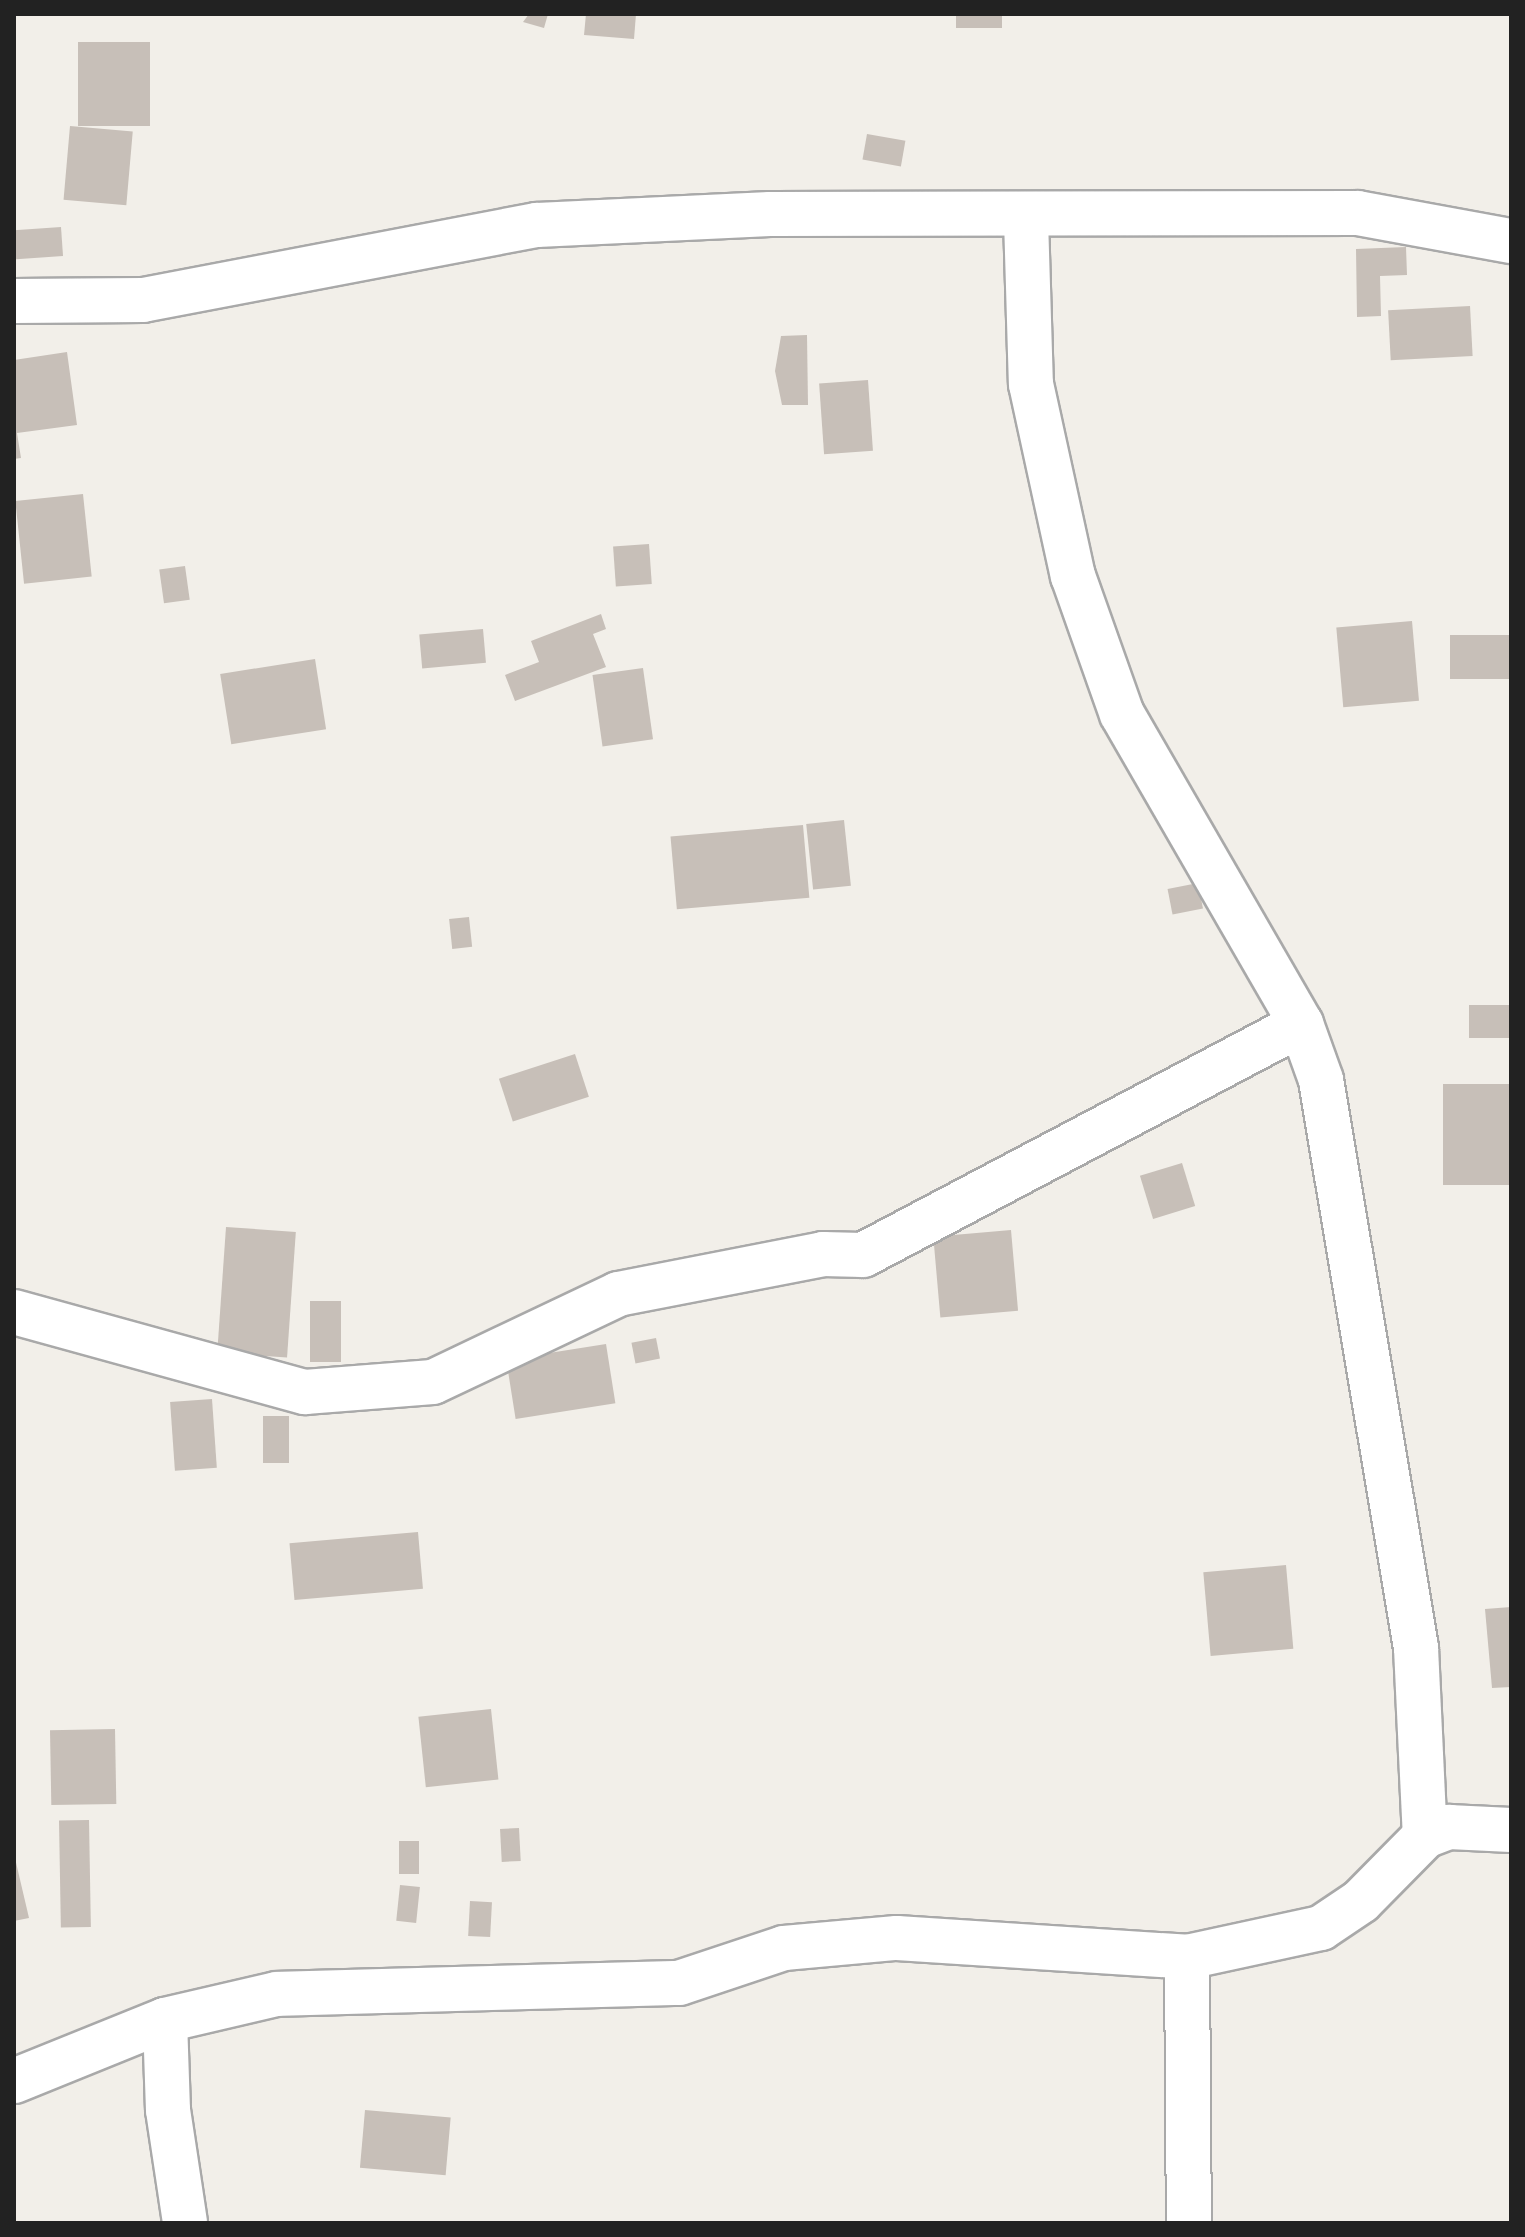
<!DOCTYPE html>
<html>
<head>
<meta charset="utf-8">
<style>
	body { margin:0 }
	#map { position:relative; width:1525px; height:2237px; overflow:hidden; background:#f2efe9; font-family:"DM Sans",sans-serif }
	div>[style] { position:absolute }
	.building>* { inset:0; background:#c7bfb8; transform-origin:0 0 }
	.roads { filter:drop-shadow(2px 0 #a9a9a9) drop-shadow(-2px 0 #a9a9a9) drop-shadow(0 2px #a9a9a9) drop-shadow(0 -2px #a9a9a9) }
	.minor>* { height:44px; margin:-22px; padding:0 22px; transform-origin:22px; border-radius:22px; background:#fff }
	span { translate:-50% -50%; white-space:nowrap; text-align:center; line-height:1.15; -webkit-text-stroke:6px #fff; paint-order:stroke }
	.frame { position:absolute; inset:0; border:16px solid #222; pointer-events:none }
</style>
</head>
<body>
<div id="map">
	<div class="building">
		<i style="clip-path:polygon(529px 14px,548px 14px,544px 28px,523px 22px)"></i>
		<i style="clip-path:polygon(586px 14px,636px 14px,634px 39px,584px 35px)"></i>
		<i style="left:956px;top:14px;width:46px;height:14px"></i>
		<i style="left:78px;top:42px;width:72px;height:84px"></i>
		<i style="left:70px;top:126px;width:63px;height:74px;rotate:5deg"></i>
		<i style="left:867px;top:134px;width:39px;height:26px;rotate:10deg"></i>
		<i style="left:61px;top:227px;width:29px;height:47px;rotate:86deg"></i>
		<i style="clip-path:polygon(1406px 247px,1407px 275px,1380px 276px,1381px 316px,1357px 317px,1356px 249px)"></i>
		<i style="left:1470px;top:306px;width:50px;height:82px;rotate:87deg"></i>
		<i style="clip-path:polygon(807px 335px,808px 405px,782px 405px,775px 371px,781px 336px)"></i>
		<i style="clip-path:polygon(67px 352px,77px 425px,17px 433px,21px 458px,14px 459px,14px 360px)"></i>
		<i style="left:868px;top:380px;width:71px;height:49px;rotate:86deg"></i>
		<i style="left:83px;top:494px;width:83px;height:68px;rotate:84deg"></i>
		<i style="left:649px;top:544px;width:40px;height:36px;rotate:86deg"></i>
		<i style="left:185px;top:566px;width:34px;height:26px;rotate:82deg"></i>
		<i style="clip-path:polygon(601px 614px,606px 629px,593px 634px,606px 667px,515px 701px,505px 675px,539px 662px,531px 641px)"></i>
		<i style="left:1412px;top:621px;width:80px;height:76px;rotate:85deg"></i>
		<i style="left:483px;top:629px;width:34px;height:64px;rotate:85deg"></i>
		<i style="left:1511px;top:635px;width:44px;height:61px;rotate:90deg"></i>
		<i style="left:315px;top:659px;width:71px;height:96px;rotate:81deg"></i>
		<i style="left:643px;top:668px;width:72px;height:51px;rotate:82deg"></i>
		<i style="left:844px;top:820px;width:66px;height:38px;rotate:84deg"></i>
		<i style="left:803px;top:825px;width:73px;height:133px;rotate:85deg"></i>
		<i style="left:1198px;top:883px;width:26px;height:31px;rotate:79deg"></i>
		<i style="left:469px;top:917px;width:30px;height:20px;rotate:84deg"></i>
		<i style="left:1511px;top:1005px;width:33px;height:42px;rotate:90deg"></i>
		<i style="left:575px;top:1054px;width:45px;height:80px;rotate:72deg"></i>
		<i style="left:1511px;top:1084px;width:101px;height:68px;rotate:90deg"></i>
		<i style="left:1182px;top:1163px;width:45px;height:44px;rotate:73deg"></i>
		<i style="left:226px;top:1227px;width:70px;height:126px;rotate:4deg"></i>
		<i style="left:1011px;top:1230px;width:81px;height:78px;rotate:85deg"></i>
		<i style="left:310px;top:1301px;width:31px;height:61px"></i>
		<i style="left:656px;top:1338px;width:21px;height:25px;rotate:79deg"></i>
		<i style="left:606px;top:1344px;width:60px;height:101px;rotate:81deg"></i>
		<i style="left:212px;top:1399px;width:69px;height:42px;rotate:86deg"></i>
		<i style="left:263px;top:1416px;width:26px;height:47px"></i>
		<i style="left:418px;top:1532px;width:57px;height:129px;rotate:85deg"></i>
		<i style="left:1286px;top:1565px;width:84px;height:83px;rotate:85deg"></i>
		<i style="clip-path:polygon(1511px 1607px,1511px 1687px,1492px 1688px,1485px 1609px)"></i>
		<i style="left:491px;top:1709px;width:71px;height:73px;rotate:84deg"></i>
		<i style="left:115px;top:1729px;width:75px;height:65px;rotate:89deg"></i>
		<i style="left:89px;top:1820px;width:107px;height:30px;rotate:89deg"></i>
		<i style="left:519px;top:1828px;width:33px;height:19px;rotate:87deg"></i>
		<i style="left:399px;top:1841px;width:20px;height:33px"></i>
		<i style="clip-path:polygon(14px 1854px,29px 1918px,14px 1921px)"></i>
		<i style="left:400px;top:1885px;width:20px;height:36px;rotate:6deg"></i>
		<i style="left:470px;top:1901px;width:22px;height:35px;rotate:3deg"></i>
		<i style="left:365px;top:2110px;width:86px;height:58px;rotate:5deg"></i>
	</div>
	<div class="roads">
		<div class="minor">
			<i style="left:1026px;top:219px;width:165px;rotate:88.3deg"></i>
			<i style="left:1031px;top:384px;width:197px;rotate:77.7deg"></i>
			<i style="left:1073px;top:576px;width:146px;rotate:70.5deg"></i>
			<i style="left:1122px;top:714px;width:358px;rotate:60deg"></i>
			<i style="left:1301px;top:1024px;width:59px;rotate:70.3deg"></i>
			<i style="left:1321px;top:1080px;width:576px;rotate:80.5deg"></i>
			<i style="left:1416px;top:1648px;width:188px;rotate:87.3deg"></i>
			<i style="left:14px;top:301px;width:129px;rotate:-0.4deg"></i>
			<i style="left:143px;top:300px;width:401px;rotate:-10.8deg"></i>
			<i style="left:537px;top:225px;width:233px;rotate:-2.7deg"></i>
			<i style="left:770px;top:214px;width:588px;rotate:-0.1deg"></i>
			<i style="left:1358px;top:213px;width:156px;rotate:10.4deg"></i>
			<i style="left:14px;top:1312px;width:302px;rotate:15.4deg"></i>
			<i style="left:305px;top:1392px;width:128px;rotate:-4.5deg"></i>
			<i style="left:433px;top:1382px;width:205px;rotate:-25.4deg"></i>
			<i style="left:618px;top:1294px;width:209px;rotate:-11deg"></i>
			<i style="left:823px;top:1254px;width:40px;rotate:1.4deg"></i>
			<i style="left:863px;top:1255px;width:495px;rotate:-27.8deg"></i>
			<i style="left:1187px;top:1957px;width:266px;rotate:89.6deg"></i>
			<i style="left:165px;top:2020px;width:90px;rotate:88.1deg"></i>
			<i style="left:168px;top:2110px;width:114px;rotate:81.4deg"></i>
			<i style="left:14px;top:2081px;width:163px;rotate:-22deg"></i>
			<i style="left:165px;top:2020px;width:115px;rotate:-13.1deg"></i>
			<i style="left:277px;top:1994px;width:402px;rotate:-1.6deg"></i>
			<i style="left:679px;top:1983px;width:111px;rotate:-18.4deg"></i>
			<i style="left:784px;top:1948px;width:113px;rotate:-5.1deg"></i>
			<i style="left:897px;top:1938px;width:291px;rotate:3.7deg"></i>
			<i style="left:1187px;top:1957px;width:137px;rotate:-12.2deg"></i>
			<i style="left:1321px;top:1928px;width:48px;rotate:-34deg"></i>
			<i style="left:1361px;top:1901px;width:91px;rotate:-45.4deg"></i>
			<i style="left:1425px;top:1836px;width:26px;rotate:-21deg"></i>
			<i style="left:1449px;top:1827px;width:62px;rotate:2.8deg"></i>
		</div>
	</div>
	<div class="frame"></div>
</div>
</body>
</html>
